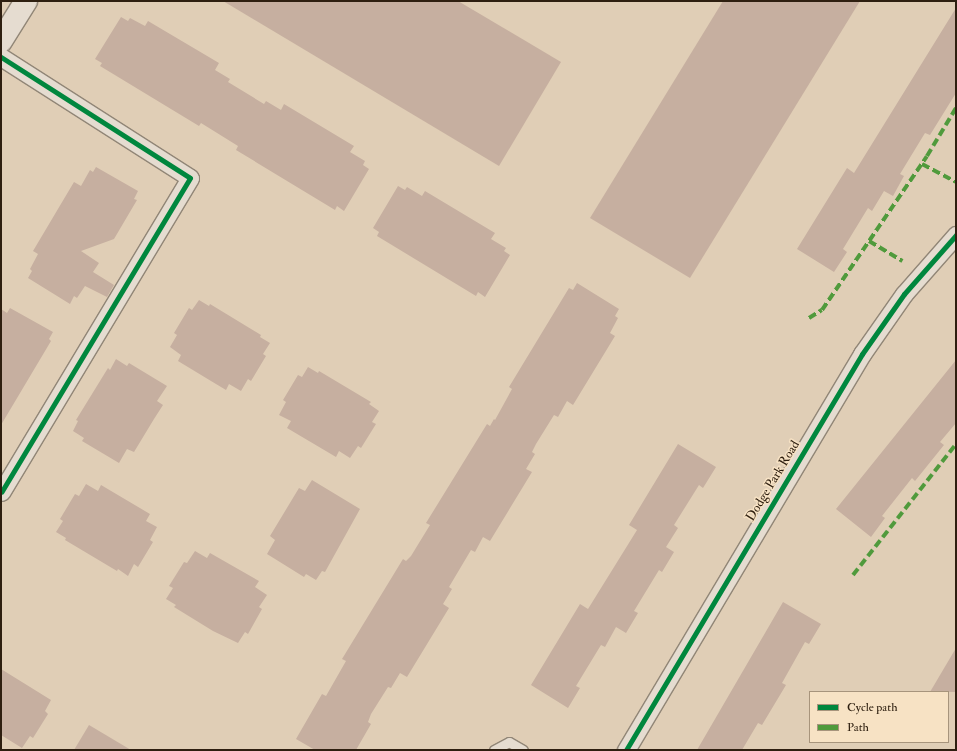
<!DOCTYPE html>
<html>
<head>
<meta charset="utf-8">
<style>
	body { margin:0 }
	#map { position:relative; width:957px; height:751px; overflow:hidden; background:#e0ceb6; font-family:"IM FELL Double Pica",serif }
	div>[style] { position:absolute }
	.building>* { inset:0; background:#c6afa0 }
	.roads { filter:drop-shadow(1px 0 #918677) drop-shadow(-1px 0 #918677) drop-shadow(0 1px #918677) drop-shadow(0 -1px #918677) }
	.service>* { height:9px; margin:-4.5px; padding:0 4.5px; transform-origin:4.5px; border-radius:4.5px; background:#e5dcd0 }
	.minor>* { height:17px; margin:-8.5px; padding:0 8.5px; transform-origin:8.5px; border-radius:8.5px; background:#e5dcd0 }
	.tertiary>* { height:22px; margin:-11px; padding:0 11px; transform-origin:11px; border-radius:11px; background:#e5dcd0 }
	.quiet>* { height:4px; margin-top:-2px; transform-origin:0; background:repeating-linear-gradient(90deg,#509a3c 0 8px,transparent 0 12px) }
	.cycleway>* { height:5px; margin:-2.5px; padding:0 2.5px; transform-origin:2.5px; border-radius:2.5px; background:#00873e }
	span { translate:-50% -50%; white-space:nowrap; text-align:center; line-height:1.15; -webkit-text-stroke:3px #f7e2c4; paint-order:stroke }
	.street-label { font-size:13px; color:#2e1f10 }
	.frame { position:absolute; inset:0; border:2px solid #2e1f10; pointer-events:none }
	.legend { position:absolute; left:809px; top:691px; width:140px; height:52px; box-sizing:border-box; background:#f7e2c4; border:1px solid #a7947c; margin:0; padding:5px 7px; list-style:none; font-size:12px; color:#2e1f10 }
	.legend li { display:flex; align-items:center; gap:8px; height:20px }
	.legend b { width:20px; border:1px solid #a7947c }
</style>
</head>
<body>
<div id="map">
	<div class="building">
		<i style="clip-path:polygon(223px 1px,458px 1px,561px 62px,499px 166px)"></i>
		<i style="clip-path:polygon(723px 1px,860px 1px,690px 278px,590px 218px)"></i>
		<i style="clip-path:polygon(956px 8px,956px 93px,930px 135px,925px 133px,900px 174px,904px 176px,893px 196px,884px 191px,872px 211px,868px 208px,843px 249px,847px 252px,834px 272px,797px 249px,847px 168px,854px 173px)"></i>
		<i style="clip-path:polygon(121px 17px,128px 21px,130px 18px,145px 26px,148px 21px,219px 63px,215px 70px,230px 79px,228px 82px,264px 104px,266px 101px,281px 110px,284px 104px,354px 146px,350px 152px,365px 161px,363px 165px,369px 169px,344px 211px,337px 206px,335px 210px,236px 150px,238px 146px,201px 123px,199px 126px,100px 66px,102px 63px,95px 59px)"></i>
		<i style="clip-path:polygon(96px 167px,138px 191px,134px 199px,137px 200px,114px 239px,81px 251px,99px 263px,93px 272px,114px 285px,107px 297px,85px 286px,77px 298px,74px 296px,70px 304px,28px 278px,32px 271px,30px 269px,38px 254px,33px 251px,74px 182px,81px 186px,90px 170px,93px 172px)"></i>
		<i style="clip-path:polygon(398px 186px,405px 190px,407px 187px,422px 196px,425px 191px,495px 233px,491px 239px,506px 248px,504px 251px,510px 255px,485px 297px,478px 292px,476px 296px,377px 236px,379px 232px,373px 228px)"></i>
		<i style="clip-path:polygon(577px 283px,619px 309px,615px 316px,618px 318px,610px 333px,615px 336px,573px 405px,567px 401px,558px 417px,554px 415px,536px 444px,532px 452px,535px 454px,526px 469px,532px 472px,490px 541px,483px 537px,475px 552px,471px 550px,449px 587px,452px 589px,443px 604px,449px 608px,407px 677px,400px 673px,391px 688px,388px 687px,371px 714px,368px 722px,371px 724px,356px 750px,315px 750px,296px 739px,322px 694px,326px 696px,346px 661px,342px 659px,403px 559px,406px 561px,411px 556px,430px 525px,426px 523px,487px 424px,490px 426px,494px 419px,495px 420px,512px 389px,509px 387px,569px 288px,573px 290px)"></i>
		<i style="clip-path:polygon(199px 300px,209px 306px,210px 304px,261px 335px,260px 337px,270px 343px,263px 354px,266px 356px,251px 381px,248px 379px,241px 391px,229px 384px,226px 390px,211px 381px,178px 361px,181px 355px,170px 347px,177px 335px,174px 333px,189px 308px,192px 310px)"></i>
		<i style="clip-path:polygon(10px 308px,53px 332px,49px 339px,51px 341px,1px 425px,1px 309px,7px 313px)"></i>
		<i style="clip-path:polygon(116px 359px,127px 366px,129px 363px,167px 386px,157px 401px,163px 405px,154px 419px,134px 452px,127px 449px,119px 463px,82px 441px,84px 438px,73px 431px,78px 421px,76px 420px,108px 368px,110px 370px)"></i>
		<i style="clip-path:polygon(956px 360px,956px 423px,940px 442px,944px 445px,915px 481px,912px 478px,882px 516px,885px 518px,871px 537px,836px 509px)"></i>
		<i style="clip-path:polygon(308px 367px,318px 373px,319px 371px,371px 402px,369px 404px,379px 411px,372px 422px,376px 424px,361px 448px,358px 446px,350px 458px,339px 451px,336px 457px,287px 428px,291px 421px,279px 415px,286px 402px,283px 400px,298px 375px,302px 377px)"></i>
		<i style="clip-path:polygon(678px 444px,716px 467px,703px 488px,699px 485px,674px 525px,678px 528px,666px 547px,674px 552px,662px 572px,659px 570px,634px 611px,638px 613px,626px 633px,616px 627px,605px 647px,601px 645px,576px 686px,580px 688px,568px 708px,531px 685px,580px 604px,588px 609px,637px 530px,629px 525px)"></i>
		<i style="clip-path:polygon(312px 480px,360px 509px,325px 572px,322px 571px,316px 580px,306px 574px,304px 577px,267px 554px,275px 540px,270px 536px,299px 488px,305px 491px)"></i>
		<i style="clip-path:polygon(86px 484px,98px 491px,101px 485px,150px 514px,146px 521px,157px 527px,150px 540px,153px 542px,138px 567px,134px 564px,128px 576px,118px 569px,117px 571px,65px 540px,66px 538px,56px 532px,63px 521px,60px 519px,75px 494px,79px 496px)"></i>
		<i style="clip-path:polygon(195px 551px,207px 558px,210px 553px,259px 581px,255px 587px,267px 595px,259px 607px,262px 609px,248px 634px,245px 632px,238px 643px,213px 631px,174px 607px,176px 605px,166px 599px,173px 588px,169px 586px,184px 562px,187px 563px)"></i>
		<i style="clip-path:polygon(783px 602px,821px 624px,809px 644px,805px 642px,782px 683px,786px 685px,762px 725px,758px 723px,742px 750px,697px 750px)"></i>
		<i style="clip-path:polygon(956px 648px,956px 692px,930px 692px)"></i>
		<i style="clip-path:polygon(1px 669px,51px 700px,45px 711px,48px 714px,33px 738px,30px 736px,22px 748px,1px 735px)"></i>
		<i style="clip-path:polygon(89px 725px,131px 750px,74px 750px)"></i>
	</div>
	<div class="roads">
		<div class="service">
			<i style="left:494px;top:750px;width:17px;rotate:-28deg"></i>
			<i style="left:509px;top:742px;width:16px;rotate:30deg"></i>
		</div>
		<div class="minor">
			<i style="left:1px;top:57px;width:224px;rotate:32.6deg"></i>
			<i style="left:190px;top:178px;width:366px;rotate:121deg"></i>
			<i style="left:626px;top:750px;width:461px;rotate:-59.2deg"></i>
			<i style="left:862px;top:354px;width:73px;rotate:-55deg"></i>
			<i style="left:904px;top:294px;width:79px;rotate:-48.6deg"></i>
		</div>
		<div class="tertiary">
			<i style="left:1px;top:41px;width:47px;rotate:-58deg"></i>
		</div>
	</div>
	<div class="quiet">
		<i style="left:922px;top:164px;width:38px;rotate:28deg"></i>
		<i style="left:869px;top:241px;width:39px;rotate:31deg"></i>
		<i style="left:809px;top:318px;width:15px;rotate:-32deg"></i>
		<i style="left:822px;top:310px;width:186px;rotate:-55.7deg"></i>
		<i style="left:927px;top:156px;width:56px;rotate:-58.9deg"></i>
		<i style="left:853px;top:575px;width:167px;rotate:-51.8deg"></i>
	</div>
	<div class="cycleway">
		<i style="left:1px;top:57px;width:224px;rotate:32.6deg"></i>
		<i style="left:190px;top:178px;width:366px;rotate:121deg"></i>
		<i style="left:626px;top:750px;width:461px;rotate:-59.2deg"></i>
		<i style="left:862px;top:354px;width:73px;rotate:-55deg"></i>
		<i style="left:904px;top:294px;width:79px;rotate:-48.6deg"></i>
	</div>
	<div class="street-label">
		<span style="left:773px;top:481px;rotate:-59deg">Dodge Park Road</span>
	</div>
	<div class="frame"></div>
	<ul class="legend">
	<li><b style="height:5px;background:#00873e"></b>Cycle path</li>
	<li><b style="height:5px;background:#509a3c"></b>Path</li>
	</ul>
</div>
</body>
</html>
